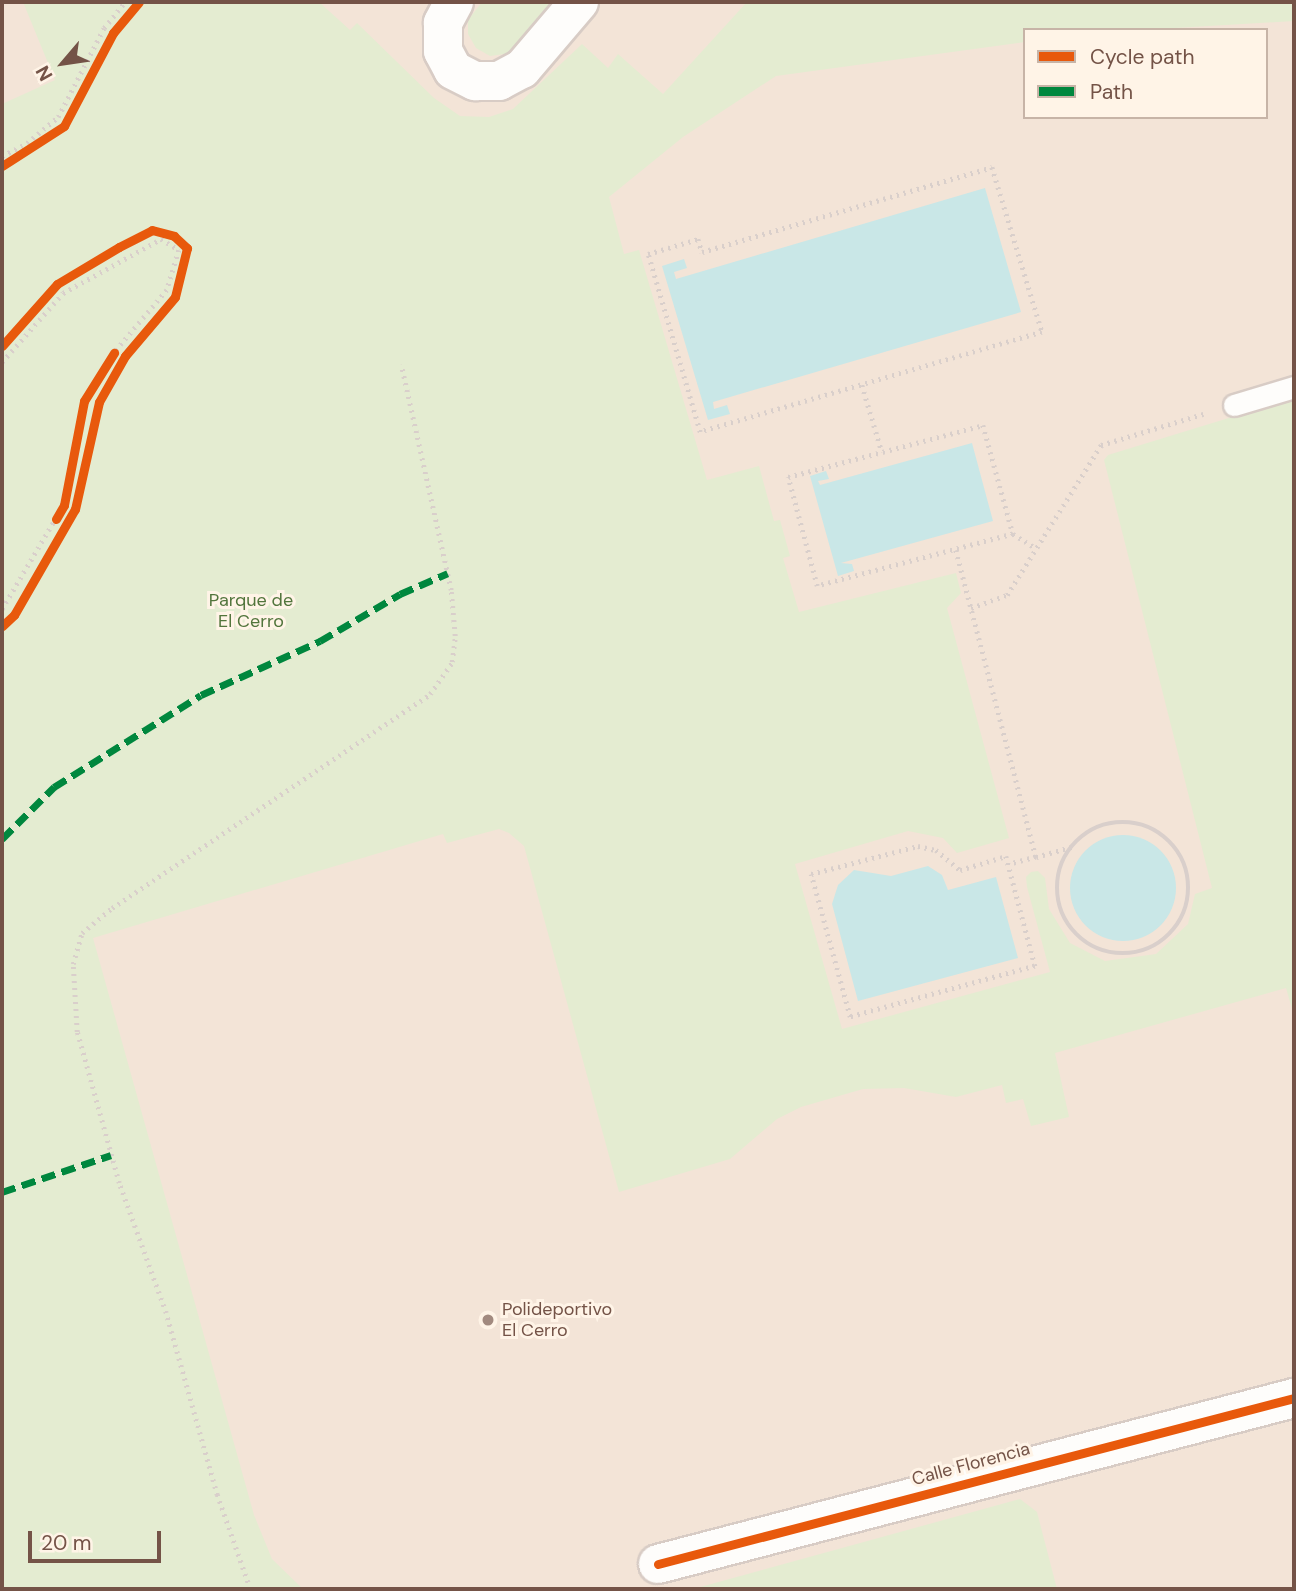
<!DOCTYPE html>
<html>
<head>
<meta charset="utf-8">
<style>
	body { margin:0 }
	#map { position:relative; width:1296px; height:1591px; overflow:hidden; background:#f7efe7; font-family:"DM Sans",sans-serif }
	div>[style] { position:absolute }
	.residential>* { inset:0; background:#f3e4d7 }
	.green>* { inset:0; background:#e4ecd1 }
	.water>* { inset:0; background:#c9e7e7 }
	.round { border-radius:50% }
	.path>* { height:4.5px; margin-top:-2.25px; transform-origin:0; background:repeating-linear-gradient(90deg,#d9cfcb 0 2px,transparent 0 7px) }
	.path>.ring { margin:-2.25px; padding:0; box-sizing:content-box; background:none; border:4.5px solid #d9cfcb; border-radius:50% }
	.roads { filter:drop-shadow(2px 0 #d8ccc5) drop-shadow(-2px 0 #d8ccc5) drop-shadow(0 2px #d8ccc5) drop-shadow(0 -2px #d8ccc5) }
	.service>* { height:21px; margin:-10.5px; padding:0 10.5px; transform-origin:10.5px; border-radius:10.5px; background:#fefdfb }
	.minor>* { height:38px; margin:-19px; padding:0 19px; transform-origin:19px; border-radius:19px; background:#fefdfb }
	.quiet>* { height:7px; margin-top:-3.5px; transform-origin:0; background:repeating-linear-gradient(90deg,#00873e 0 14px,transparent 0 21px) }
	.cycleway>* { height:9px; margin:-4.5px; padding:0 4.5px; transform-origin:4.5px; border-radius:4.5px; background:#e8590c }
	.dots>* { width:19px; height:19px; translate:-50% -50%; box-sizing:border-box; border:4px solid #fff4e7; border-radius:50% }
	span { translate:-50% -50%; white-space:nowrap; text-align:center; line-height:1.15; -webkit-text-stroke:6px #fff4e7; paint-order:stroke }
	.park-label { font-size:18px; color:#52753c }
	.poi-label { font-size:18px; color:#745347 }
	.left { translate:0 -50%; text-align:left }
	.street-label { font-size:18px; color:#745347 }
	.frame { position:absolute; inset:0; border:4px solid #745347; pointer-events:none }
	.legend { position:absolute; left:1023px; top:28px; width:245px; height:91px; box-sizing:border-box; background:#fff4e7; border:2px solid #c7b4a7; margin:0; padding:9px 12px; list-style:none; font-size:21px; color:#745347 }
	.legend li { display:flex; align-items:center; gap:14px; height:35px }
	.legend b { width:35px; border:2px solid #c7b4a7 }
	.north { position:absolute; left:28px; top:28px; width:70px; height:70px; -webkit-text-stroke:5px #fff4e7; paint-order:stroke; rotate:241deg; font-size:19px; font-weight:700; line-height:28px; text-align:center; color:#745347 }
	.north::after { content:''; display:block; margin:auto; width:24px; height:32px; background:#745347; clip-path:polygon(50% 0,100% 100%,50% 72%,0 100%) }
	.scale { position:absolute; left:28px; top:1531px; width:133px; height:32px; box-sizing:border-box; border:4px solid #745347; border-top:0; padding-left:9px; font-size:21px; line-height:24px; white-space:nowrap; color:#745347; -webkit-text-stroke:5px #fff4e7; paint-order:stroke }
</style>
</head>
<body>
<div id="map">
	<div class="residential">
		<i style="clip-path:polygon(evenodd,2px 2px,1294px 2px,1294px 1589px,2px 1589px,2px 2px,1025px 30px,1266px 30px,1266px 117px,1025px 117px,1025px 30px)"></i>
	</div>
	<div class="green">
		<i style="clip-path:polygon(23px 2px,319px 2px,350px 30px,357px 23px,434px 98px,460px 116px,489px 117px,513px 109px,582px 44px,608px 68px,618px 54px,663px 94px,747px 2px,1294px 2px,1294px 21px,1141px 30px,1025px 30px,1025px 42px,776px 76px,683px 137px,609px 197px,624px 254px,639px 250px,707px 480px,759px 466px,774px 521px,780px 520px,790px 556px,783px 558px,799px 612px,956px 573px,961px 593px,947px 608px,1009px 838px,957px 853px,943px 838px,908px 831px,795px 864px,842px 1029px,1050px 972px,1027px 887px,1026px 877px,1031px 872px,1038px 871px,1045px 878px,1049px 909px,1070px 943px,1105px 961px,1156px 954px,1188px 924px,1195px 894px,1212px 888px,1104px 460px,1108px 455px,1294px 398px,1294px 1016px,1286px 988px,1055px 1053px,1069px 1117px,1031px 1126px,1023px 1099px,1006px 1103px,1002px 1085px,956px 1097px,904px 1088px,863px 1089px,801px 1107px,777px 1119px,730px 1159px,619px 1192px,524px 846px,509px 833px,499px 829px,447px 843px,443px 834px,93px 938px,254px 1515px,272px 1559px,303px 1589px,2px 1589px,2px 104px,55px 80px)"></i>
		<i style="clip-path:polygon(482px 2px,558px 2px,519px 45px,505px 54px,490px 56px,476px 48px,468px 34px,468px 20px)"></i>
		<i style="clip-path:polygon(1020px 1499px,1037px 1512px,1057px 1589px,693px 1589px)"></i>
	</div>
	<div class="water">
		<i style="clip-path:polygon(985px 188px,1021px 312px,713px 402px,714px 409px,727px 405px,730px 414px,708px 420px,662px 266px,684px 259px,687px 268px,674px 272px,676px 279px)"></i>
		<i style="clip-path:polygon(972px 443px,993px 521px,841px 563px,852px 564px,854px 571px,838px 576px,810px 476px,826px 471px,829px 479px,818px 481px,820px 485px)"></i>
		<i class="round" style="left:1070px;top:835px;width:106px;height:106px"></i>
		<i style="clip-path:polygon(928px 866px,942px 875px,948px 890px,996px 877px,1018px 958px,858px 1001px,832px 904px,838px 885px,854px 870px,891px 876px)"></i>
	</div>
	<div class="path">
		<i style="left:2px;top:156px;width:28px;rotate:-27deg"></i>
		<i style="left:27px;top:143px;width:40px;rotate:-40deg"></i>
		<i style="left:58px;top:117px;width:100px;rotate:-62.7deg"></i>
		<i style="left:104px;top:28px;width:33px;rotate:-51deg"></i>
		<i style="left:992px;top:167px;width:172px;rotate:73.1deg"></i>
		<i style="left:1042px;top:332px;width:356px;rotate:163.7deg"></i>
		<i style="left:700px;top:432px;width:185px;rotate:-106.3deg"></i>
		<i style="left:648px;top:254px;width:52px;rotate:-16.7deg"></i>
		<i style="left:698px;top:239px;width:14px;rotate:73deg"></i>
		<i style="left:702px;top:252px;width:302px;rotate:-16.3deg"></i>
		<i style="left:2px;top:362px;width:92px;rotate:-48.5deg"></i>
		<i style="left:63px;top:293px;width:112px;rotate:-28.9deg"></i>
		<i style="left:161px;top:239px;width:21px;rotate:31deg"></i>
		<i style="left:179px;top:250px;width:42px;rotate:106.7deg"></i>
		<i style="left:167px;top:290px;width:84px;rotate:130.2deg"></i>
		<i style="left:113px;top:354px;width:55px;rotate:121.7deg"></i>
		<i style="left:84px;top:401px;width:106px;rotate:100.9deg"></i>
		<i style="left:64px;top:505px;width:122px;rotate:120.6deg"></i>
		<i style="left:862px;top:385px;width:70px;rotate:73.4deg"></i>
		<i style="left:983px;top:425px;width:113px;rotate:74.6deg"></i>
		<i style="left:1013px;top:534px;width:203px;rotate:165.1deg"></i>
		<i style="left:817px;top:586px;width:113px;rotate:-104.9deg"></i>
		<i style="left:788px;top:477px;width:202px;rotate:-14.9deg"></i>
		<i style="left:1013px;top:534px;width:26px;rotate:32deg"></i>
		<i style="left:956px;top:550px;width:317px;rotate:75.4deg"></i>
		<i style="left:1036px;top:857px;width:28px;rotate:165deg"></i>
		<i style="left:971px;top:608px;width:38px;rotate:-20deg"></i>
		<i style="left:1007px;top:595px;width:177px;rotate:-57.9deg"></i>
		<i style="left:1101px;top:445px;width:107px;rotate:-16.9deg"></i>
		<i class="ring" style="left:1057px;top:822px;width:127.5px;height:127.5px"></i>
		<i style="left:918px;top:846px;width:18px;rotate:13deg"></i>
		<i style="left:936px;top:850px;width:31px;rotate:40deg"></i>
		<i style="left:960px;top:870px;width:48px;rotate:-16.9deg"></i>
		<i style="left:1006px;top:856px;width:114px;rotate:75.2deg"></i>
		<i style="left:1035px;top:966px;width:192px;rotate:164.6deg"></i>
		<i style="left:850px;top:1017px;width:148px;rotate:-105.3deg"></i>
		<i style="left:811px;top:874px;width:111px;rotate:-14.7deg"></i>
		<i style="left:1036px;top:857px;width:37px;rotate:-16deg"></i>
		<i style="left:250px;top:1589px;width:100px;rotate:-109.3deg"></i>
		<i style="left:217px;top:1495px;width:189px;rotate:-105.7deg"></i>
		<i style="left:166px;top:1313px;width:138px;rotate:-109.9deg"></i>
		<i style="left:119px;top:1183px;width:157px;rotate:-105.5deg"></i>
		<i style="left:77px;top:1032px;width:68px;rotate:-93.4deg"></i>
		<i style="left:73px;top:964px;width:32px;rotate:-74deg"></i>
		<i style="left:82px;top:933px;width:39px;rotate:-40deg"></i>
		<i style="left:112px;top:908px;width:383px;rotate:-33.9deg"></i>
		<i style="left:430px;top:694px;width:39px;rotate:-55deg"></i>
		<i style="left:452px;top:662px;width:26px;rotate:-83deg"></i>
		<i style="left:455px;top:636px;width:46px;rotate:-95deg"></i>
		<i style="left:451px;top:590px;width:231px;rotate:-102.5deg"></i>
	</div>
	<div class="roads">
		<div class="service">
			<i style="left:1234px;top:405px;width:63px;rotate:-16.7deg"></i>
		</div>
		<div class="minor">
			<i style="left:454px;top:2px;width:24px;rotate:118deg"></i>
			<i style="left:443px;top:23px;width:28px;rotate:90deg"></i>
			<i style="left:443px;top:51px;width:21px;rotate:62deg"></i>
			<i style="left:453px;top:70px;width:25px;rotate:27deg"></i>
			<i style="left:475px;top:81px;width:24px"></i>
			<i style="left:499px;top:81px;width:26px;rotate:-28deg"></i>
			<i style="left:522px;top:69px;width:88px;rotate:-49.6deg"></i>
			<i style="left:658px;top:1564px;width:657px;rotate:-14.63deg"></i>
		</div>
	</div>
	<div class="quiet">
		<i style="left:2px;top:839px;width:74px;rotate:-45deg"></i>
		<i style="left:54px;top:787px;width:173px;rotate:-32deg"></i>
		<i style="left:201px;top:695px;width:131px;rotate:-24.4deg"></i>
		<i style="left:320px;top:641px;width:93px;rotate:-30.4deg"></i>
		<i style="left:400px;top:594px;width:52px;rotate:-23.6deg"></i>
		<i style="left:2px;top:1192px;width:115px;rotate:-18.7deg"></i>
	</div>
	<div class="cycleway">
		<i style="left:2px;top:166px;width:74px;rotate:-32.8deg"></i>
		<i style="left:64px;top:126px;width:105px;rotate:-62.2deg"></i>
		<i style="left:113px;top:33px;width:40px;rotate:-50deg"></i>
		<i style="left:2px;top:346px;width:83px;rotate:-48.4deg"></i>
		<i style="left:57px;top:284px;width:72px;rotate:-30.8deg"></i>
		<i style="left:119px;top:247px;width:37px;rotate:-27deg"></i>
		<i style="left:152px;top:230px;width:23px;rotate:15deg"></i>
		<i style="left:174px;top:236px;width:18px;rotate:43deg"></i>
		<i style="left:187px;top:248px;width:50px;rotate:103.8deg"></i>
		<i style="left:175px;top:297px;width:77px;rotate:130.3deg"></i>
		<i style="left:125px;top:356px;width:53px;rotate:119.5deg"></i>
		<i style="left:99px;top:402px;width:110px;rotate:102.6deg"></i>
		<i style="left:75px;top:509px;width:122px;rotate:119.9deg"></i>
		<i style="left:14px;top:615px;width:16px;rotate:137deg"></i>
		<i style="left:56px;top:519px;width:16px;rotate:-60deg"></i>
		<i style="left:64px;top:505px;width:106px;rotate:-79.1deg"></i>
		<i style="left:84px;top:401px;width:57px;rotate:-58deg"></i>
		<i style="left:658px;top:1564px;width:657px;rotate:-14.63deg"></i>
	</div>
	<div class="dots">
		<i style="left:488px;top:1320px;background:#a28a7f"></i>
	</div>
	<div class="park-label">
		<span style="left:251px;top:611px">Parque de<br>El Cerro</span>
	</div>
	<div class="poi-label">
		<span class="left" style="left:502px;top:1320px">Polideportivo<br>El Cerro</span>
	</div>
	<div class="street-label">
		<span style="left:971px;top:1464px;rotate:-15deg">Calle Florencia</span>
	</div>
	<div class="frame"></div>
	<ul class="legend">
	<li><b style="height:9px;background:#e8590c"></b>Cycle path</li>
	<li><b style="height:9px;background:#00873e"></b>Path</li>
	</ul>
	<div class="north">N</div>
	<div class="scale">20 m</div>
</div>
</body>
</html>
